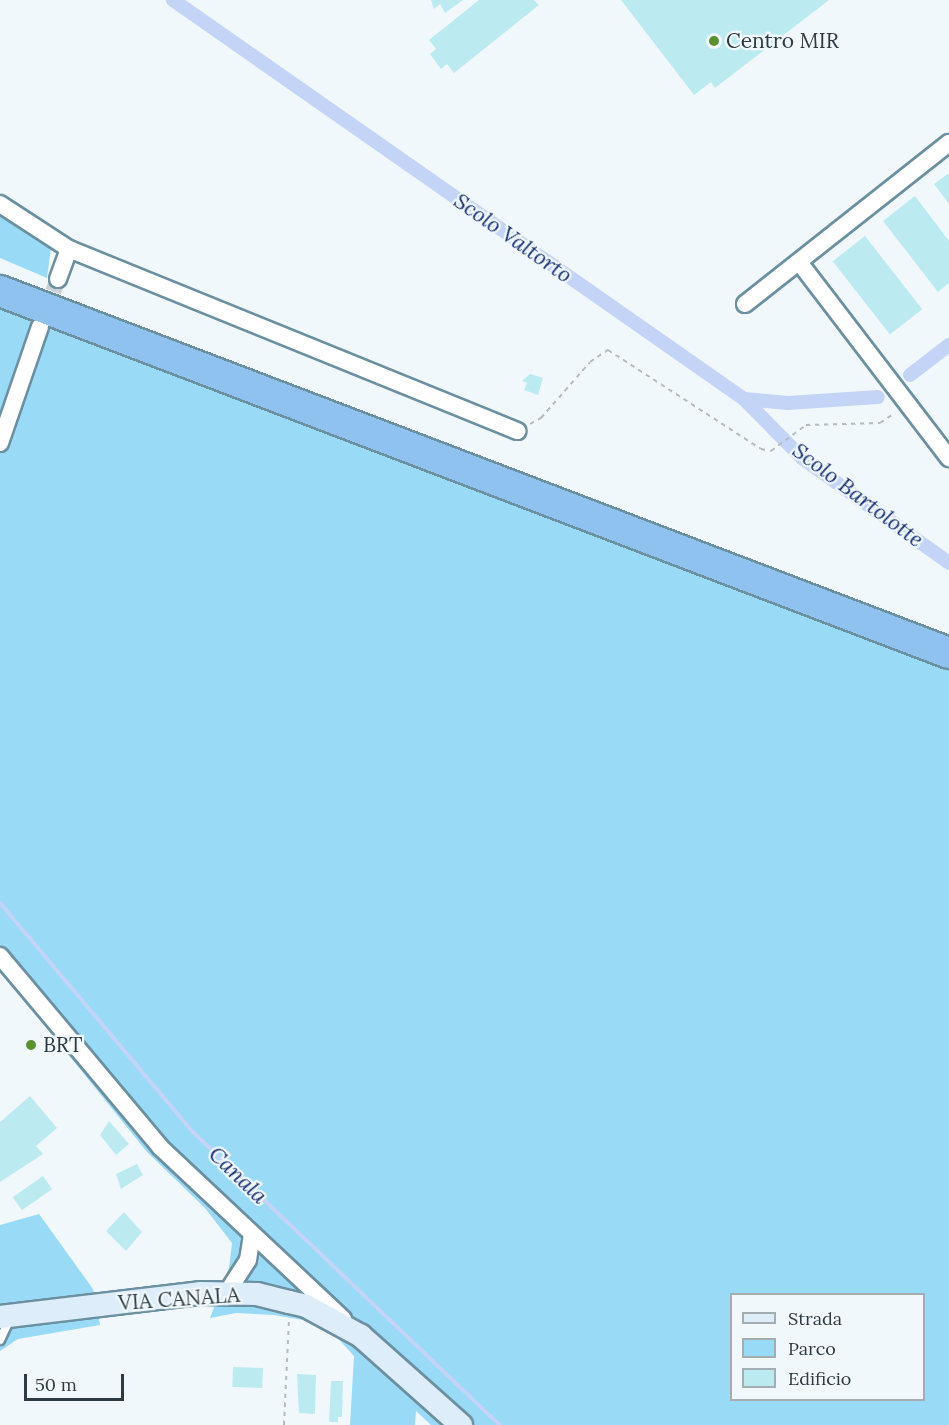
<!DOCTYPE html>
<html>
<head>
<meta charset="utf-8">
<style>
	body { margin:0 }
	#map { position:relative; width:949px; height:1425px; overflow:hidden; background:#f1f8fc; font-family:Lora,serif }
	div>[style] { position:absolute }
	.green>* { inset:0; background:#99daf7 }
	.stream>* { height:4px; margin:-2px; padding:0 2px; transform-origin:2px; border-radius:2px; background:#c3d4f6 }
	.canal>* { height:14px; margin:-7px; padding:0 7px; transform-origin:7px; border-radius:7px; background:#c3d4f6 }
	.building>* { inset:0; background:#bceaf1; transform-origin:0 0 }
	.street-tunnel>* { height:16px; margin-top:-8px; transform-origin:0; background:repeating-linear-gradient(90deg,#cad2d7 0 16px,transparent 0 24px) }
	.path>* { height:2px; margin-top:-1px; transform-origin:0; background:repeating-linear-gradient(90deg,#b2bcc1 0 4.5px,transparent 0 9px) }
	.roads { filter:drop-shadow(2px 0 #6b90a0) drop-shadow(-2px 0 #6b90a0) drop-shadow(0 2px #6b90a0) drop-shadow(0 -2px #6b90a0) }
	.lane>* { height:8px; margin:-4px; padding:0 4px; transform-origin:4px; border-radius:4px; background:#fff }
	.street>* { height:16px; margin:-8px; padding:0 8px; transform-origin:8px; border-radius:8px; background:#fff }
	.secondary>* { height:22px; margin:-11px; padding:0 11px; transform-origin:11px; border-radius:11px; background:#ddedfa }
	.highway>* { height:30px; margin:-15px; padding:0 15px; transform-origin:15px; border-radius:15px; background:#8fc2ef }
	.dots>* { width:16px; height:16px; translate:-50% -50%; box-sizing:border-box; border:3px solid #f1f8fc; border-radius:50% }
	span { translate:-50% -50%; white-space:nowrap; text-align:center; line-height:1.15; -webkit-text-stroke:4.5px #f1f8fc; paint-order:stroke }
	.poi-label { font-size:21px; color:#2d3c44 }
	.left { translate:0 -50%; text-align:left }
	.street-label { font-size:21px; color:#2d3c44 }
	.water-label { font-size:22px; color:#183171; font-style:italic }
	.legend { position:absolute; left:730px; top:1293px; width:195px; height:108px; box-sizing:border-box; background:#f1f8fc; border:2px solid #a3adb2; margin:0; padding:8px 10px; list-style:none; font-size:18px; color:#2d3c44 }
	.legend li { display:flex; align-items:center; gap:12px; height:30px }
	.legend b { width:30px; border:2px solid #a3adb2 }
	.scale { position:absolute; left:24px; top:1374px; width:100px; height:27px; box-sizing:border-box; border:3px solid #2d3c44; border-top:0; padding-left:8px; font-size:18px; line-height:21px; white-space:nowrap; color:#2d3c44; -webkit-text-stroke:4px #f1f8fc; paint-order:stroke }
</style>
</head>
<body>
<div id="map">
	<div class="green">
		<i style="clip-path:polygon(0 212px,51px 247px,47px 278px,0 258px)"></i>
		<i style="clip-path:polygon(evenodd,0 305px,379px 453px,949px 666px,949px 1425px,431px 1425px,416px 1411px,415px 1425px,350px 1425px,354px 1356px,334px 1334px,309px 1321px,274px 1315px,236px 1313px,210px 1318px,229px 1268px,232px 1243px,205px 1208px,147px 1152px,0 970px,0 305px,732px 1294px,924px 1294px,924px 1400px,732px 1400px,732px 1294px)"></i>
		<i style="clip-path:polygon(39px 1214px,93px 1289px,100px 1325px,18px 1339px,0 1351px,0 1225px)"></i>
	</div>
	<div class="stream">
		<i style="left:0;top:903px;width:299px;rotate:49.9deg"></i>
		<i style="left:193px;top:1132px;width:424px;rotate:43.7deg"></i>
	</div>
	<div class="canal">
		<i style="left:173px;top:0;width:697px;rotate:34.94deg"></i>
		<i style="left:744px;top:399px;width:44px;rotate:5.2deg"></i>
		<i style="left:788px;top:403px;width:90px;rotate:-3.8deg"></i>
		<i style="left:910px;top:375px;width:49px;rotate:-37.6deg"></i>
		<i style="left:744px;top:399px;width:83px;rotate:45.5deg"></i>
		<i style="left:802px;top:458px;width:181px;rotate:35.5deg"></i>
	</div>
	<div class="building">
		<i style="clip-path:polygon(431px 0,463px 0,445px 13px,440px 4px,434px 9px)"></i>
		<i style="clip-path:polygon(479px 0,534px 0,539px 5px,454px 73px,447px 64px,441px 69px,430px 54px,436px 49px,429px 40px)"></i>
		<i style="clip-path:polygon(621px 0,829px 0,715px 88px,711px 82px,694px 95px)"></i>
		<i style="clip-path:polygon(949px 173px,949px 204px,934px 184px)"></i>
		<i style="clip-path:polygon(915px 196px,949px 241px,949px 283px,938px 292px,883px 221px)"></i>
		<i style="left:865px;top:236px;width:93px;height:41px;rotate:52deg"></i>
		<i style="clip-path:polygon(530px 374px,543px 378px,538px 395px,524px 390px,527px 383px,522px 381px)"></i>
		<i style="clip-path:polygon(30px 1096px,57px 1128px,36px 1146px,43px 1154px,0 1182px,0 1122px)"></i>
		<i style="clip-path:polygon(109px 1121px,129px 1144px,116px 1155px,100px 1135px)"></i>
		<i style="clip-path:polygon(137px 1164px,143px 1175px,121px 1189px,116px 1174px)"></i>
		<i style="left:43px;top:1176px;width:16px;height:37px;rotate:55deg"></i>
		<i style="clip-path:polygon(124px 1212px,142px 1232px,126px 1251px,106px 1231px)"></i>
		<i style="left:233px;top:1367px;width:30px;height:20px;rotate:2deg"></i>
		<i style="clip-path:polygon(297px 1374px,316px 1375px,315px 1414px,299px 1413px)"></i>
		<i style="clip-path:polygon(331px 1381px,343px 1381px,342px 1417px,338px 1417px,338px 1422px,329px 1422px)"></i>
	</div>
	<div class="street-tunnel">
		<i style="left:45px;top:314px;width:37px;rotate:-70deg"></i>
	</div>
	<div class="path">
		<i style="left:530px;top:424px;width:13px;rotate:-29deg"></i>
		<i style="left:541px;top:418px;width:74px;rotate:-48.8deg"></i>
		<i style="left:590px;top:362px;width:22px;rotate:-34deg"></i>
		<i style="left:608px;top:350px;width:182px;rotate:32.9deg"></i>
		<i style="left:761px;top:449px;width:10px;rotate:11deg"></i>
		<i style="left:771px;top:451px;width:44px;rotate:-36.6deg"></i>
		<i style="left:806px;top:425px;width:74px;rotate:-1.5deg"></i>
		<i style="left:880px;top:423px;width:18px;rotate:-34deg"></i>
		<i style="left:284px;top:1425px;width:106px;rotate:-87.3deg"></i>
	</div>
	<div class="roads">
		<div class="lane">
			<i style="left:0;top:1340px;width:23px;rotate:-65deg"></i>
		</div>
		<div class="street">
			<i style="left:0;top:204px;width:82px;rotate:33.1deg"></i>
			<i style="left:69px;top:249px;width:484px;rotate:22.1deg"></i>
			<i style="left:799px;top:262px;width:247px;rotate:52.6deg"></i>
			<i style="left:58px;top:279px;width:32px;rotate:-70deg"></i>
			<i style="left:745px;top:304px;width:260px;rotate:-38.3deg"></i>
			<i style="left:0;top:443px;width:123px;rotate:-71deg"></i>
			<i style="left:0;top:956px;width:249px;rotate:50deg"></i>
			<i style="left:160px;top:1147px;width:251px;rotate:43.2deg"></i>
			<i style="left:226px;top:1294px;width:40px;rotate:-57.1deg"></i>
			<i style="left:248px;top:1260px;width:25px;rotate:-81deg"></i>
		</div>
		<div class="secondary">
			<i style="left:0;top:1317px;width:201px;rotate:-6.8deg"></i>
			<i style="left:200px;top:1293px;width:57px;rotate:1deg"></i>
			<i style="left:257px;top:1294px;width:33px;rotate:14deg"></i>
			<i style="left:289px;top:1302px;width:17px;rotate:13deg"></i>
			<i style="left:306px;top:1306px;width:63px;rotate:28.6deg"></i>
			<i style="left:361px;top:1336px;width:134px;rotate:41.7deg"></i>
		</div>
		<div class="highway">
			<i style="left:0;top:291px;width:1016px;rotate:20.88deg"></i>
		</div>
	</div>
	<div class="dots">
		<i style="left:714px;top:41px;background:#59922f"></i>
		<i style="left:31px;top:1045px;background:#59922f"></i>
	</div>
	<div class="poi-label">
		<span class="left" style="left:726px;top:41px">Centro MIR</span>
		<span class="left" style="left:43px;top:1045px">BRT</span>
	</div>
	<div class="street-label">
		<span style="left:179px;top:1299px;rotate:-4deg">VIA CANALA</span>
	</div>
	<div class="water-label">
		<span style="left:513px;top:238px;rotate:35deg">Scolo Valtorto</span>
		<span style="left:858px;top:495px;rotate:37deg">Scolo Bartolotte</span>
		<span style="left:238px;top:1175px;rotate:44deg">Canala</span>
	</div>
	<ul class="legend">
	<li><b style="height:8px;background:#ddedfa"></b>Strada</li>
	<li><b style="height:16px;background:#99daf7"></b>Parco</li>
	<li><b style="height:16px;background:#bceaf1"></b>Edificio</li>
	</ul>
	<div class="scale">50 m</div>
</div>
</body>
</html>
